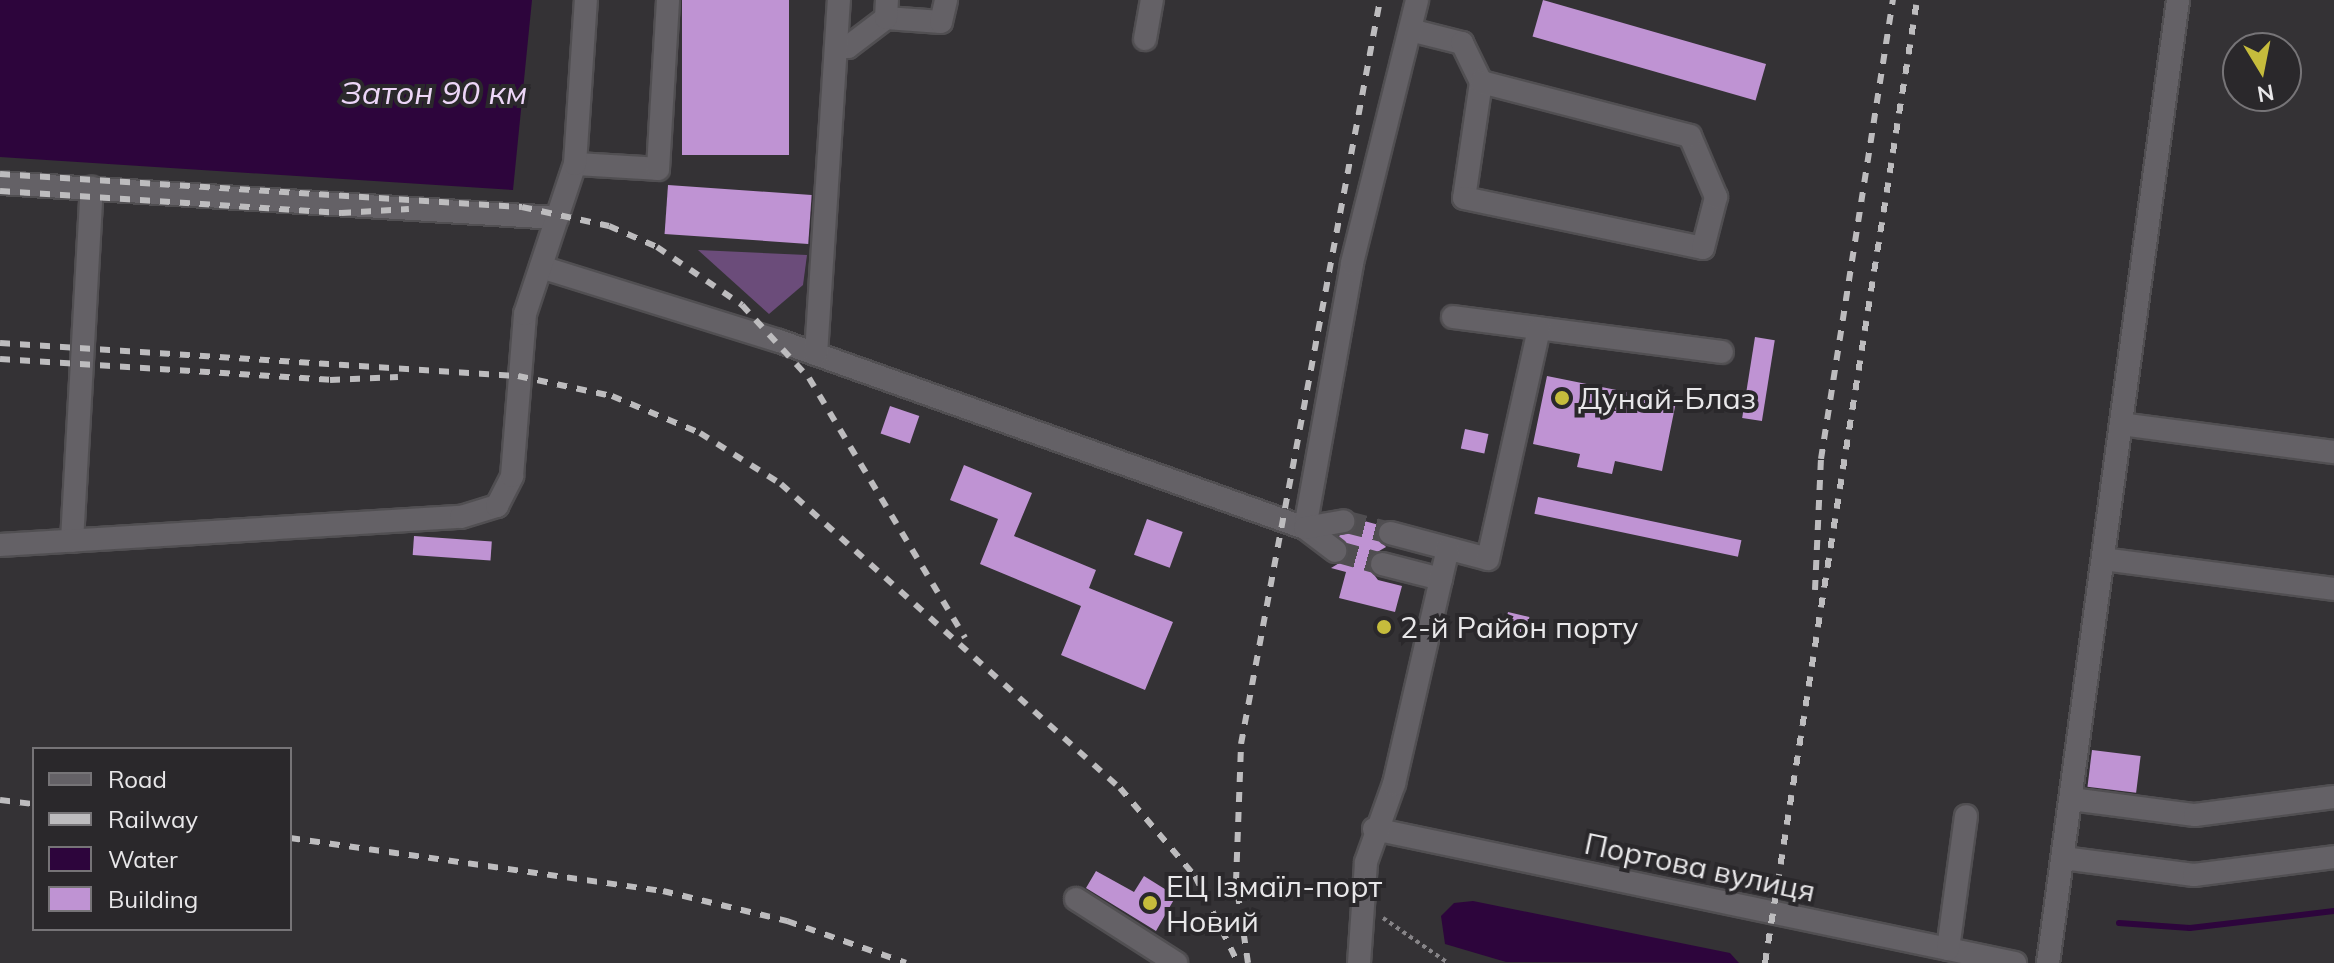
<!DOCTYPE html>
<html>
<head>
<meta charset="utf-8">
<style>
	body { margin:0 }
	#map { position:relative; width:2334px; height:963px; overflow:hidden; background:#343235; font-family:Mulish,sans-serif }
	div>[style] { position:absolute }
	.green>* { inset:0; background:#6b4c7a }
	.water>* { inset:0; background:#2d053c }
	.stream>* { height:6px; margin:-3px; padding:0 3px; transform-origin:3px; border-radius:3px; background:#2d053c }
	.building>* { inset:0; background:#bf93d3; transform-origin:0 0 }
	.minor-tunnel>* { height:22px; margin-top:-11px; transform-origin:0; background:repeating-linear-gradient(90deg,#4f4d50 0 22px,transparent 0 33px) }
	.path>* { height:4px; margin-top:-2px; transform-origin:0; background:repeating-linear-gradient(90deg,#868487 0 4px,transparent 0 8px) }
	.roads { filter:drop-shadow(2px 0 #514f52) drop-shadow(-2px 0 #514f52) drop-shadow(0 2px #514f52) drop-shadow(0 -2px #514f52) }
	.minor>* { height:22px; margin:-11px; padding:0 11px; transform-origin:11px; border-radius:11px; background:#646166 }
	.rail>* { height:6px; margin-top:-3px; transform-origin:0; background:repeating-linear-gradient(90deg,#bdbcbe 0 10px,transparent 0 20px) }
	.dots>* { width:22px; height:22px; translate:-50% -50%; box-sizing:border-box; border:4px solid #2a282b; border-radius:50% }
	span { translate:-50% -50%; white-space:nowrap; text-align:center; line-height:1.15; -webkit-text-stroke:8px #2a282b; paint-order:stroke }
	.poi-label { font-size:30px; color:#e8e7e9 }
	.left { translate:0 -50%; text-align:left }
	.street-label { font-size:30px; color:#e8e7e9 }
	.water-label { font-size:32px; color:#edd6f8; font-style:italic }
	.legend { position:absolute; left:32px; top:747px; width:260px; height:184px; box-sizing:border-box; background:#2a282b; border:2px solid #767477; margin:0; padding:10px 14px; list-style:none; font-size:24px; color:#e8e7e9 }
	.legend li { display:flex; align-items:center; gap:16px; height:40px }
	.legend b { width:40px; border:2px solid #767477 }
	.north { position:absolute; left:2222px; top:32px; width:80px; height:80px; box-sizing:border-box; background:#2a282b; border:2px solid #767477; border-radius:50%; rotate:170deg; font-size:22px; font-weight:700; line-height:32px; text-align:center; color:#e8e7e9 }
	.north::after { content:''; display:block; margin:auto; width:28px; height:36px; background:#c6bc3c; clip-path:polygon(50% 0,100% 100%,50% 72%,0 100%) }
</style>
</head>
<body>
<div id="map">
	<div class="green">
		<i style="clip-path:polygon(698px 250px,807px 255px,803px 285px,769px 314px)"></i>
	</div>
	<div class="water">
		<i style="clip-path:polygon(0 0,532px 0,513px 190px,0 157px)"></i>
		<i style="clip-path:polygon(1473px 901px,1730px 953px,1739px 963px,1506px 962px,1445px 944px,1441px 916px,1454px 903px)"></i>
	</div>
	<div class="stream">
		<i style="left:2119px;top:923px;width:71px;rotate:4deg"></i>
		<i style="left:2190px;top:928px;width:145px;rotate:-6.7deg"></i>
	</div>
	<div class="building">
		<i style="left:682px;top:0;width:107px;height:155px"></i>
		<i style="left:1543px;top:0;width:232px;height:38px;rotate:16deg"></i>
		<i style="left:668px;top:185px;width:144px;height:49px;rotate:4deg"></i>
		<i style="left:1755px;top:337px;width:20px;height:82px;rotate:9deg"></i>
		<i style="clip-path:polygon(1547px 376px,1676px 402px,1662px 471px,1615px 461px,1612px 474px,1577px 467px,1580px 454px,1533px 444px)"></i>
		<i style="left:890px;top:406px;width:31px;height:29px;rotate:19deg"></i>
		<i style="left:1465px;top:429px;width:24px;height:20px;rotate:12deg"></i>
		<i style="clip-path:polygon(964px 465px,1032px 493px,1014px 536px,1096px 570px,1089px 588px,1173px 622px,1145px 690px,1061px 655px,1081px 606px,980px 564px,998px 519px,950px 500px)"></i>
		<i style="left:1538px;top:497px;width:208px;height:17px;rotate:12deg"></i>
		<i style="left:1147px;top:519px;width:38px;height:38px;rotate:20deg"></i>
		<i style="clip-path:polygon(1357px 519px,1379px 525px,1377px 537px,1386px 547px,1372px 555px,1368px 567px,1378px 580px,1402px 586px,1395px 612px,1339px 598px,1346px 572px,1331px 568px,1346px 559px,1339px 536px)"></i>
		<i style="left:414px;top:536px;width:78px;height:19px;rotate:4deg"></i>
		<i style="left:1508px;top:612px;width:22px;height:17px;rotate:13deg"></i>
		<i style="left:2092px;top:750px;width:49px;height:37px;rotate:7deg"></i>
		<i style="clip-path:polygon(1096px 871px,1134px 892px,1144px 876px,1176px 896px,1156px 931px,1086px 888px)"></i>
	</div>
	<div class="minor-tunnel">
		<i style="left:1343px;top:521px;width:49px;rotate:14.3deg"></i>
		<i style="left:1335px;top:551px;width:49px;rotate:15.5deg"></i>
	</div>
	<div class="path">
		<i style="left:1383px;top:918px;width:79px;rotate:34.7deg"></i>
	</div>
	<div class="roads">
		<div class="minor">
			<i style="left:886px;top:18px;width:55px;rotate:4.2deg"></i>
			<i style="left:941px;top:22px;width:23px;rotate:-77deg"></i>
			<i style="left:1410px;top:30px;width:54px;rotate:14deg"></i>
			<i style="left:1462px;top:43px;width:43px;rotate:64deg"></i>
			<i style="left:1481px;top:82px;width:117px;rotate:98.3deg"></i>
			<i style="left:1464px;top:198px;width:244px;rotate:11.8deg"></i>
			<i style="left:1703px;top:248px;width:53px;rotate:-75.7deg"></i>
			<i style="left:1716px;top:197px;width:66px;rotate:-113.1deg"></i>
			<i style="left:1690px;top:136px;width:216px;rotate:-165.5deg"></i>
			<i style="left:1145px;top:39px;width:40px;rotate:-80deg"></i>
			<i style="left:837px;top:47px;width:11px"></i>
			<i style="left:848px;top:47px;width:48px;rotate:-37.3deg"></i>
			<i style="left:886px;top:18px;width:18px;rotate:-87deg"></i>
			<i style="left:575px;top:164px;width:83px;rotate:3.4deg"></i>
			<i style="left:658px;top:169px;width:169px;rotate:-86.6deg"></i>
			<i style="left:0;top:183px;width:558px;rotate:3.6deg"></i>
			<i style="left:541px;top:267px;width:249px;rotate:17.3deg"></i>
			<i style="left:779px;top:341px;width:558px;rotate:19.57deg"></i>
			<i style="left:1305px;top:528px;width:38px;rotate:37deg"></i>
			<i style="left:1453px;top:317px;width:271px;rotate:7.4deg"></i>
			<i style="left:816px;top:354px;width:355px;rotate:-86.3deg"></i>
			<i style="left:2121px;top:424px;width:215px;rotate:7.5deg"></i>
			<i style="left:1305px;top:528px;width:269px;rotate:-79.9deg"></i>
			<i style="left:1352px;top:263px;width:271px;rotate:-76.1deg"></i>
			<i style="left:1305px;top:528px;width:39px;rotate:-10deg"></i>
			<i style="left:1390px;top:533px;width:101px;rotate:14.9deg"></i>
			<i style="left:1488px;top:559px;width:236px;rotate:-77.5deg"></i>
			<i style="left:72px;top:541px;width:354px;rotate:-86.8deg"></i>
			<i style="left:0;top:545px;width:462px;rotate:-3.5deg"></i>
			<i style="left:461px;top:517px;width:38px;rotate:-17deg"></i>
			<i style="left:497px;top:506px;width:34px;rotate:-63deg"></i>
			<i style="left:512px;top:476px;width:163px;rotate:-85.4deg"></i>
			<i style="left:525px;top:314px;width:158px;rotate:-71.6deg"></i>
			<i style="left:575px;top:164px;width:164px;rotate:-86.2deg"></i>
			<i style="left:2103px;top:559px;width:233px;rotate:7.4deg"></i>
			<i style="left:1382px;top:564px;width:61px;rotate:14.3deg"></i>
			<i style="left:2071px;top:799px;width:125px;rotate:7.4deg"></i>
			<i style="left:2195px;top:815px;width:140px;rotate:-7.4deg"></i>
			<i style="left:1374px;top:829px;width:655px;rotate:11.81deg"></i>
			<i style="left:2063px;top:858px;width:132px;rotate:7.4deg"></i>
			<i style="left:2194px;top:875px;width:141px;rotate:-7.3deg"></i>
			<i style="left:1076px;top:899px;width:119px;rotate:32.6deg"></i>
			<i style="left:1948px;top:949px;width:134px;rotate:-82.3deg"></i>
			<i style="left:1359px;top:963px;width:101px;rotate:-86deg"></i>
			<i style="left:1366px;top:862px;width:83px;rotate:-70.3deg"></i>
			<i style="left:1394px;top:784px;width:241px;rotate:-77.1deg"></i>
			<i style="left:2048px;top:963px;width:972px;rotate:-82.31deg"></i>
		</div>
	</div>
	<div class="rail">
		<i style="left:0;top:174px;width:523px;rotate:3.62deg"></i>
		<i style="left:522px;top:207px;width:89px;rotate:12.3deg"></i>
		<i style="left:609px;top:226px;width:52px;rotate:23.6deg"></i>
		<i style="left:657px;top:247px;width:103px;rotate:34.3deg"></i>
		<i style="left:742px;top:305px;width:99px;rotate:47.5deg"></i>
		<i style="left:809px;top:378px;width:303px;rotate:59deg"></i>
		<i style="left:0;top:191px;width:342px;rotate:3.7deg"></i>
		<i style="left:341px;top:213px;width:68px;rotate:-3.4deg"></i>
		<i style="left:0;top:343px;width:519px;rotate:3.65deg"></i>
		<i style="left:518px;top:376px;width:96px;rotate:12deg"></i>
		<i style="left:612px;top:396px;width:95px;rotate:22.8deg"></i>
		<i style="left:700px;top:433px;width:96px;rotate:32.2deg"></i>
		<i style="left:781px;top:484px;width:455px;rotate:41.9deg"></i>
		<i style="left:1120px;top:788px;width:116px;rotate:49.6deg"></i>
		<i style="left:1195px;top:876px;width:97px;rotate:63.7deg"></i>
		<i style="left:0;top:359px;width:331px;rotate:3.6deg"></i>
		<i style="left:330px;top:380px;width:68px;rotate:-2.5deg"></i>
		<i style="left:1815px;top:590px;width:131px;rotate:-87.4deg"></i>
		<i style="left:1821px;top:459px;width:465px;rotate:-81.1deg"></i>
		<i style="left:0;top:800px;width:34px;rotate:7deg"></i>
		<i style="left:290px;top:838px;width:377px;rotate:8.1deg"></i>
		<i style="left:663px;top:891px;width:128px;rotate:13.6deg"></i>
		<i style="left:787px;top:921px;width:126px;rotate:19.4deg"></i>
		<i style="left:1248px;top:963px;width:82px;rotate:-98.4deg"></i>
		<i style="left:1236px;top:882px;width:138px;rotate:-87.9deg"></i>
		<i style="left:1241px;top:744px;width:757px;rotate:-79.42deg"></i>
		<i style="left:1765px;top:963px;width:975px;rotate:-81.03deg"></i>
	</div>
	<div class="dots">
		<i style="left:1562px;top:398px;background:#c6bc3c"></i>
		<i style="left:1384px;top:627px;background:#c6bc3c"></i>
		<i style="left:1150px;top:903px;background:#c6bc3c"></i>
	</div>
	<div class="poi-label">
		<span class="left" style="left:1578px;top:398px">Дунай-Блаз</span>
		<span class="left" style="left:1400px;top:627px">2-й Район порту</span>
		<span class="left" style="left:1166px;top:903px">ЕЦ Ізмаїл-порт<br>Новий</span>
	</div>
	<div class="street-label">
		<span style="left:1700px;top:867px;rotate:12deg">Портова вулиця</span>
	</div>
	<div class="water-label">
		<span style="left:434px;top:92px">Затон 90 км</span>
	</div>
	<ul class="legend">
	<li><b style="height:10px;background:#646166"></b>Road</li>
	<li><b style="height:10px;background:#bdbcbe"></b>Railway</li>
	<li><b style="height:22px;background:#2d053c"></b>Water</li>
	<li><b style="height:22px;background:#bf93d3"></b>Building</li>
	</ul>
	<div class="north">N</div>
</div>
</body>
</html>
